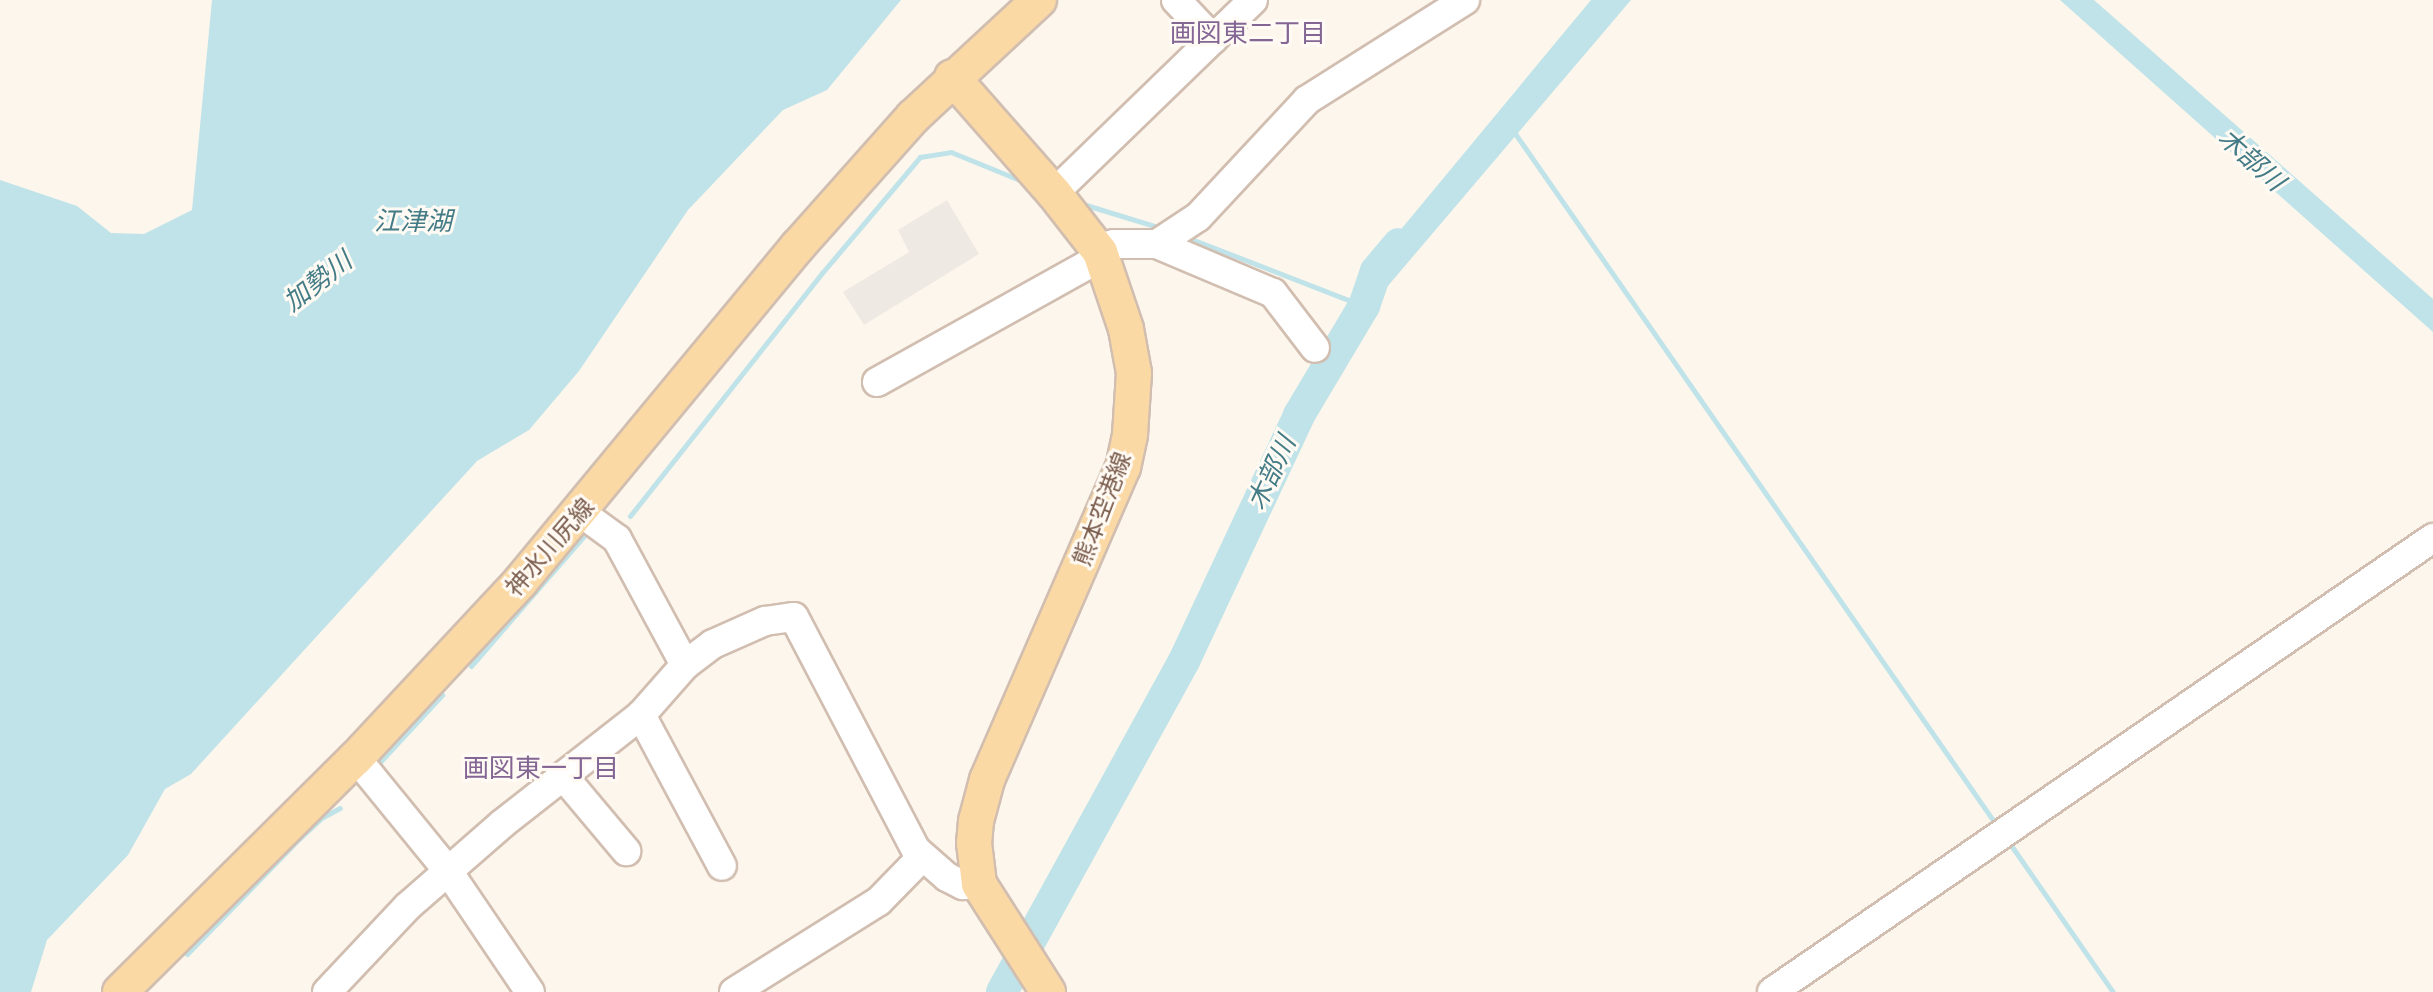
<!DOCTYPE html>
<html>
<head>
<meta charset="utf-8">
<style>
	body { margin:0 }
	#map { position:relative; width:2433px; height:992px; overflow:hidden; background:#fdf6ec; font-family:Cabin,"Noto Sans JP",sans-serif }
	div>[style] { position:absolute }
	.industrial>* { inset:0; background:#efe9e4 }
	.water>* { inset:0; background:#bfe3e8 }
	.stream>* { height:5px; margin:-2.5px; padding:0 2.5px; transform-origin:2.5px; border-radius:2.5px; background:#bfe3e8 }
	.river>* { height:32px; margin:-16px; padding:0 16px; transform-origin:16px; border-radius:16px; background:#bfe3e8 }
	.roads { filter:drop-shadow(2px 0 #d1beb0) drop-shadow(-2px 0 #d1beb0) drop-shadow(0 2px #d1beb0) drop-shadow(0 -2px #d1beb0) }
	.minor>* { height:28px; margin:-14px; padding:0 14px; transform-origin:14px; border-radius:14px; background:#fff }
	.major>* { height:34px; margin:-17px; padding:0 17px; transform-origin:17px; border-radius:17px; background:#fbd9a5 }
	span { translate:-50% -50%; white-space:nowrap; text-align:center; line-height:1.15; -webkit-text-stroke:6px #fffaf3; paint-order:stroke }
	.street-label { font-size:24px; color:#7a5c4d }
	.neighbourhood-label { font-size:26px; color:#846695 }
	.water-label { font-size:26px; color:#437c86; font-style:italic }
</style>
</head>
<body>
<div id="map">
	<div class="industrial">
		<i style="clip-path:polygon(947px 200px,979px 254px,864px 325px,843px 292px,909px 252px,898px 230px)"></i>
	</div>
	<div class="water">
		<i style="clip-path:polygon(212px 0,901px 0,827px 90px,783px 110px,688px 210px,579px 371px,529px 430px,477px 461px,191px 774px,165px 789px,128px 855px,47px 940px,31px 992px,0 992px,0 180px,77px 206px,111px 233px,144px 234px,192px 210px)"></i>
		<i style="clip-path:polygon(1591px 0,1631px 0,1387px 287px,1364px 274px)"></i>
		<i style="clip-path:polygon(2060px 0,2094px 0,2433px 299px,2433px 332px)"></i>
	</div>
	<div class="stream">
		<i style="left:1514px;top:132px;width:846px;rotate:55.16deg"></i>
		<i style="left:1086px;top:205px;width:78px;rotate:17deg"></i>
		<i style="left:1186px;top:237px;width:191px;rotate:21.2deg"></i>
		<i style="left:630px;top:516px;width:310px;rotate:-51.7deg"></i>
		<i style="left:822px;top:273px;width:152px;rotate:-49.8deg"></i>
		<i style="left:920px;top:157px;width:31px;rotate:-9deg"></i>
		<i style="left:951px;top:152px;width:77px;rotate:22.2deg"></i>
		<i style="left:471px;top:666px;width:172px;rotate:-49deg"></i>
		<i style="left:379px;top:763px;width:93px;rotate:-47.2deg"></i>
		<i style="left:2008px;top:841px;width:184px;rotate:55.2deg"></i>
		<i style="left:187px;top:954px;width:161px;rotate:-45.8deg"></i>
		<i style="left:299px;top:839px;width:33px;rotate:-43deg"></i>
		<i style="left:323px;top:817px;width:19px;rotate:-28deg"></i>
	</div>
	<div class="river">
		<i style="left:1002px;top:992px;width:378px;rotate:-61.2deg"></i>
		<i style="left:1184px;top:661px;width:272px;rotate:-64.9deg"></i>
		<i style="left:1299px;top:415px;width:127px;rotate:-59.2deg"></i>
		<i style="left:1364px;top:306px;width:37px;rotate:-71deg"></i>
		<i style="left:1376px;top:271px;width:35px;rotate:-50deg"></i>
	</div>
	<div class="roads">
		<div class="minor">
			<i style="left:1176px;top:0;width:54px;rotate:46.5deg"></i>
			<i style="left:1054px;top:193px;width:277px;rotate:-44.1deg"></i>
			<i style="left:1157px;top:244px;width:49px;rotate:-33.4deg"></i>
			<i style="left:1198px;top:217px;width:160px;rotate:-47deg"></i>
			<i style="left:1307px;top:100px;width:187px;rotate:-32.3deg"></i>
			<i style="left:877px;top:382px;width:243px;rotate:-29.1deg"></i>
			<i style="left:1089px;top:264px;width:25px;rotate:-47deg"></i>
			<i style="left:1106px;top:246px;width:8px;rotate:-14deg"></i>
			<i style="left:1114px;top:244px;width:43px"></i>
			<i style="left:1157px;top:244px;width:126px;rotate:22.9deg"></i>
			<i style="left:1273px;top:293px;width:69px;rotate:52.6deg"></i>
			<i style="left:580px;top:512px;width:46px;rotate:36.1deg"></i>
			<i style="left:617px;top:539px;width:143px;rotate:61.6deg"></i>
			<i style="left:641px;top:715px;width:171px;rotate:61.8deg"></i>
			<i style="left:356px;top:758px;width:146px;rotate:50.8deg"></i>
			<i style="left:448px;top:871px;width:146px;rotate:55.9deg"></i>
			<i style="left:564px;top:777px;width:97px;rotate:50deg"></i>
			<i style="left:327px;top:992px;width:117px;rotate:-46.7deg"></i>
			<i style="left:407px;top:907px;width:126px;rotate:-41.1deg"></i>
			<i style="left:502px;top:824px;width:177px;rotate:-38.1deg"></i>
			<i style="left:641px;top:715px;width:67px;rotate:-48.7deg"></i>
			<i style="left:685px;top:665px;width:35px;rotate:-37deg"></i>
			<i style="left:713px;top:644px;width:57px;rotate:-23.9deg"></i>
			<i style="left:765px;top:621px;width:29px;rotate:-8deg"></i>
			<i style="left:794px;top:617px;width:263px;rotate:62.4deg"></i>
			<i style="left:916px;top:850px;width:41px;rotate:41.1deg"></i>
			<i style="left:947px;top:877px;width:18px;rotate:27deg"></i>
			<i style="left:963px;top:885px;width:16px;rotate:-4deg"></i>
			<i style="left:734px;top:992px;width:171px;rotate:-32.1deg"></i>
			<i style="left:879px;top:901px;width:62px;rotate:-45.7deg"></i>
			<i style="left:1772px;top:992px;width:802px;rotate:-34.48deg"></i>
		</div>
		<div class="major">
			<i style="left:952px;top:77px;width:154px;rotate:48.7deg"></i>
			<i style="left:1054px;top:193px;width:75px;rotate:52.1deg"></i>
			<i style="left:1100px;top:252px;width:81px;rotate:71.3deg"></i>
			<i style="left:1126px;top:329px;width:45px;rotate:79.7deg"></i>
			<i style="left:1134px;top:373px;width:62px;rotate:93.7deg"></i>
			<i style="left:1130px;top:435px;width:33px;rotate:102deg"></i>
			<i style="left:1123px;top:467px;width:341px;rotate:113.5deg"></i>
			<i style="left:987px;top:780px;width:42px;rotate:105deg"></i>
			<i style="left:976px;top:821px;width:22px;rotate:95deg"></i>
			<i style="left:974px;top:843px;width:41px;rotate:83deg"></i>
			<i style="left:979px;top:884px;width:128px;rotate:57.4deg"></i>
			<i style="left:120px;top:992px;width:332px;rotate:-44.8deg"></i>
			<i style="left:356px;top:758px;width:241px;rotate:-47deg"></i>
			<i style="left:520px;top:582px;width:436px;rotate:-50.4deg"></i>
			<i style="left:798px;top:246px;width:173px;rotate:-48.3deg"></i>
			<i style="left:913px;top:117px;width:172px;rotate:-42.9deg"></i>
		</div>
	</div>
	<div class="street-label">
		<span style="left:1102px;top:509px;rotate:-69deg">熊本空港線</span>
		<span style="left:550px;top:547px;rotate:-49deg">神水川尻線</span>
	</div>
	<div class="neighbourhood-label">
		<span style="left:1248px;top:34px">画図東二丁目</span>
		<span style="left:541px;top:769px">画図東一丁目</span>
	</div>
	<div class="water-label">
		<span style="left:2251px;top:160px;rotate:42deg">木部川</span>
		<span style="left:413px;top:222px">江津湖</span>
		<span style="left:318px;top:282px;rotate:-38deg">加勢川</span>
		<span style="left:1272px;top:473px;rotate:-65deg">木部川</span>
	</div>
</div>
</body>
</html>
